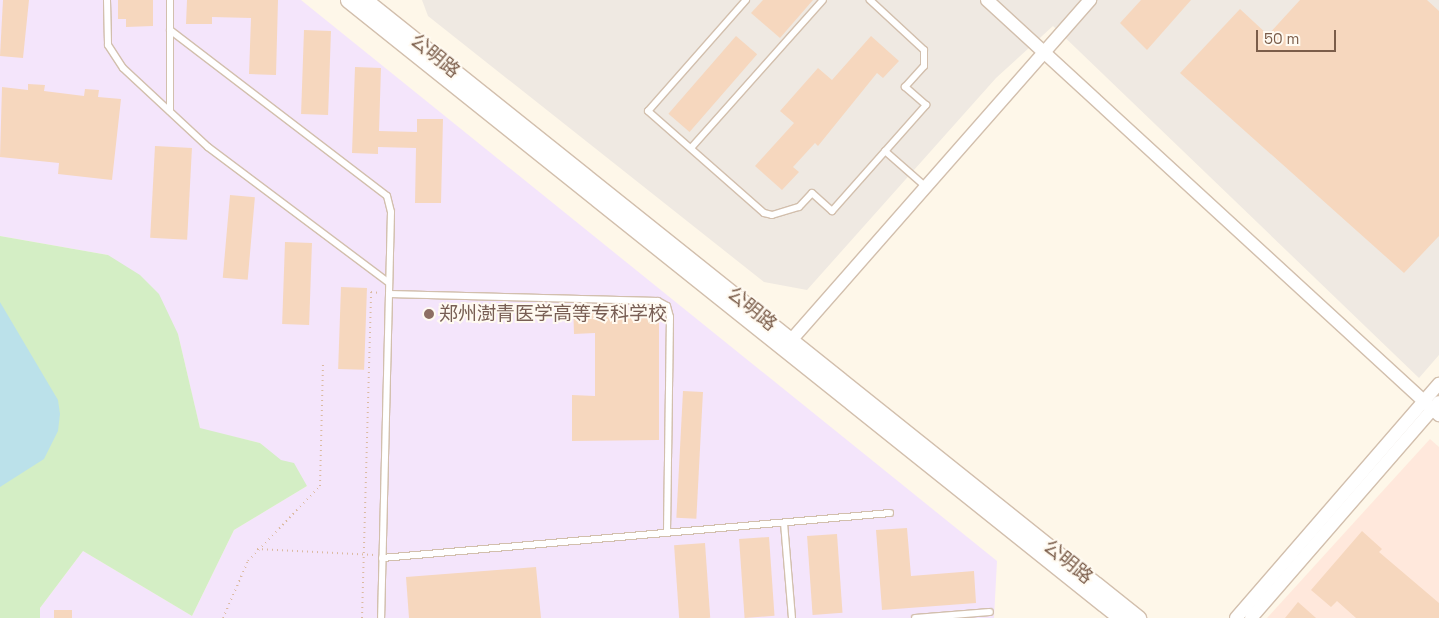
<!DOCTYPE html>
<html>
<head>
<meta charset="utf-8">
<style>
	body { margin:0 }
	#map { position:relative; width:1439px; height:618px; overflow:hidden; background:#fef7e9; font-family:"Space Grotesk","Noto Sans SC",sans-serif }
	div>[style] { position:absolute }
	.commercial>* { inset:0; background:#ffe8dc }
	.industrial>* { inset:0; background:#efe9e2 }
	.education>* { inset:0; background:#f4e5fb }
	.green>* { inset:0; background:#d4eec5 }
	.water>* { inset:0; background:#bbe1ea }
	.building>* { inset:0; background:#f6d7be; transform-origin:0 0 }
	.path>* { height:2px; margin-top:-1px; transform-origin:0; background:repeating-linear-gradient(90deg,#dbbaa1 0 1px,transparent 0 5px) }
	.roads { filter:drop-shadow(1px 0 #d2bfad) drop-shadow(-1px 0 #d2bfad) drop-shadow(0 1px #d2bfad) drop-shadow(0 -1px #d2bfad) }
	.service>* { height:6px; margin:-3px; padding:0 3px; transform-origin:3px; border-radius:3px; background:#fff }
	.minor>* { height:12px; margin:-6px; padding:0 6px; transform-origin:6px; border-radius:6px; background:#fff }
	.tertiary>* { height:15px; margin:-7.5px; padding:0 7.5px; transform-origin:7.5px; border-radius:7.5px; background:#fff }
	.dots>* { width:14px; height:14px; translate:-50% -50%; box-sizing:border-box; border:2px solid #fffaf1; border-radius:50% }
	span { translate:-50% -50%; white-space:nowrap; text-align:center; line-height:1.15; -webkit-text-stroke:4px #fffaf1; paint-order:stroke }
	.street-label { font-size:19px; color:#7b5d4a }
	.education-label { font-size:19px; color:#785e54 }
	.left { translate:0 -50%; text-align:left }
	.scale { position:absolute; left:1256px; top:30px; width:80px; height:22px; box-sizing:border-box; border:2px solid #7b5d4a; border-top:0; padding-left:6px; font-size:15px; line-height:18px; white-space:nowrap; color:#7b5d4a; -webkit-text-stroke:4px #fffaf1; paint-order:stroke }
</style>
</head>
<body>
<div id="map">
	<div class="commercial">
		<i style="clip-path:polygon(1430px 439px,1439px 447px,1439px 618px,1267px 618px)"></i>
	</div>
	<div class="industrial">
		<i style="clip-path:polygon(422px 0,1439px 0,1439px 355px,1419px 378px,1053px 26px,996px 78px,807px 290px,764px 282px,428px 16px)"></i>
	</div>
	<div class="education">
		<i style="clip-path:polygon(0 0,301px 0,997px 561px,994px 618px,40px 618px,40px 608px,83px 551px,192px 616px,234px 530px,307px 486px,260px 443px,200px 429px,178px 334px,108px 255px,0 236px)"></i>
	</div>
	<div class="green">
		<i style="clip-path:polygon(0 236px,108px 255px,140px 275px,159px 294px,178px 334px,200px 428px,260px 443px,281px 460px,294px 463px,307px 486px,234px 530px,192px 616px,83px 551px,40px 608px,40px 618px,0 618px)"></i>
	</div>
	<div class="water">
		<i style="clip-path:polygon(0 302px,58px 400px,60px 414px,58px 431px,44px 459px,0 487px)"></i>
	</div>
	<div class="building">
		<i style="clip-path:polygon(3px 0,29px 0,23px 58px,0 56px)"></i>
		<i style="clip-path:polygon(118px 0,153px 0,153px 26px,126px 27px,126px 19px,118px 19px)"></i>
		<i style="clip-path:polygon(187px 0,278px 0,276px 75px,249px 74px,251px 18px,212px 17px,212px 24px,186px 24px)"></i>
		<i style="clip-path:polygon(763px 0,813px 0,780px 38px,751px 13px)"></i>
		<i style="clip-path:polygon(1141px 0,1191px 0,1147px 50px,1120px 23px)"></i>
		<i style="clip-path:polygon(1300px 0,1427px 0,1439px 11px,1439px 236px,1404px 273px,1180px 73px,1240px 9px,1268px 35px)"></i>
		<i style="left:304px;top:30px;width:27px;height:84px;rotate:2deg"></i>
		<i style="left:736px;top:36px;width:28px;height:103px;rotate:41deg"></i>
		<i style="clip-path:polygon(871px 36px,899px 61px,883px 78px,877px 73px,818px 146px,815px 143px,793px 167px,799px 172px,782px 190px,755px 166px,794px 123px,780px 111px,818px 68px,832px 80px)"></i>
		<i style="clip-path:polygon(355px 67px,381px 68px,379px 131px,417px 132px,417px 119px,443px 119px,441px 203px,415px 203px,416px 148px,378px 147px,378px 154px,352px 153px)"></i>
		<i style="clip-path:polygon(28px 84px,45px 85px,44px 91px,84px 96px,85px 89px,99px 90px,98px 97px,121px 99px,112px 180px,58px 174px,59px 163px,0 157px,2px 87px,28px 90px)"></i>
		<i style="left:155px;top:146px;width:37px;height:92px;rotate:3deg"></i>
		<i style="left:230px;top:195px;width:25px;height:83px;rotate:5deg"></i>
		<i style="left:285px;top:242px;width:27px;height:82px;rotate:2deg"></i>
		<i style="left:341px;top:287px;width:26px;height:82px;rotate:2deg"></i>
		<i style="clip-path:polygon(573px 304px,600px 304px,600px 315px,659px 319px,659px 440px,572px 441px,572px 395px,595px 396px,595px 333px,574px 334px)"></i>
		<i style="left:683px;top:391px;width:20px;height:127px;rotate:3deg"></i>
		<i style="clip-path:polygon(907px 528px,911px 576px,974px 571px,976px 603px,882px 610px,876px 530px)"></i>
		<i style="clip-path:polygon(1362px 531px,1382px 549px,1379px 552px,1439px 603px,1439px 618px,1356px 618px,1337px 601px,1331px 607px,1311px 590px)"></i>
		<i style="left:837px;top:534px;width:79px;height:30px;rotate:86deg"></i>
		<i style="left:769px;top:537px;width:79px;height:30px;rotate:86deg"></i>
		<i style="left:705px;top:543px;width:75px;height:31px;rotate:86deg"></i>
		<i style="clip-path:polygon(536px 567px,541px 618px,409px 618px,406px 577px)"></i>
		<i style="clip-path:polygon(1298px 602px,1316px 618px,1285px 618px)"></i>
		<i style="left:54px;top:610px;width:18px;height:8px"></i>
	</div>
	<div class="path">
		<i style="left:257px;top:549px;width:118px;rotate:2.9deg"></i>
		<i style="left:223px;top:618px;width:62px;rotate:-66.3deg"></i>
		<i style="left:248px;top:561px;width:104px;rotate:-46.2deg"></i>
		<i style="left:320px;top:486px;width:121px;rotate:-88.6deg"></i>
		<i style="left:362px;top:618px;width:326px;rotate:-88.4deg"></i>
		<i style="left:371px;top:292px;width:9px;rotate:6deg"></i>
	</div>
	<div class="roads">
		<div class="service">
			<i style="left:107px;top:0;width:45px;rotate:88.7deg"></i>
			<i style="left:108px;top:45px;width:27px;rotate:57deg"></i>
			<i style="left:123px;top:68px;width:116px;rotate:42.9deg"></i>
			<i style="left:208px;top:147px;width:226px;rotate:36.9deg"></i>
			<i style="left:170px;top:0;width:111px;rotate:90deg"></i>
			<i style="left:746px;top:0;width:148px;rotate:131.4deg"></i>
			<i style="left:648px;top:111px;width:154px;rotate:41.3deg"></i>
			<i style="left:764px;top:213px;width:8px;rotate:14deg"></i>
			<i style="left:772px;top:215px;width:28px;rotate:-17deg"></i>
			<i style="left:799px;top:207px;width:19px;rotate:-47deg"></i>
			<i style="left:812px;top:193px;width:27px;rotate:42deg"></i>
			<i style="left:832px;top:211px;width:142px;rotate:-48.4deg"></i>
			<i style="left:926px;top:105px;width:28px;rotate:-139deg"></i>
			<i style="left:905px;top:87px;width:28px;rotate:-48deg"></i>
			<i style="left:924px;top:66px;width:16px;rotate:-90deg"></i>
			<i style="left:924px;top:50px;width:74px;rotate:-137.2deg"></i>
			<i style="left:170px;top:30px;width:273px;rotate:37.4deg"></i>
			<i style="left:387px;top:196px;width:16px;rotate:76deg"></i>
			<i style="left:391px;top:212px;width:406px;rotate:91.4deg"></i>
			<i style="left:691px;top:148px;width:198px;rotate:-48.3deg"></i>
			<i style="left:885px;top:151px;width:55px;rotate:41.3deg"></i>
			<i style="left:389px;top:294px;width:269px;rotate:1.5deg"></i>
			<i style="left:658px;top:301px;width:10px;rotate:29deg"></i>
			<i style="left:667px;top:306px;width:11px;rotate:75deg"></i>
			<i style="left:670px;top:317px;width:216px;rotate:90.8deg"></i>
			<i style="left:784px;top:523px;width:95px;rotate:85.2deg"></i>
			<i style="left:382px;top:558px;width:510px;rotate:-5.06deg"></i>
			<i style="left:915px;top:618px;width:75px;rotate:-4.6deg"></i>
		</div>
		<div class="minor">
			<i style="left:987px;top:0;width:614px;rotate:42.56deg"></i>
			<i style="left:786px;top:346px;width:461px;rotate:-48.7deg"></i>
			<i style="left:1236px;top:618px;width:310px;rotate:-49.1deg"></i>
			<i style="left:1251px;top:618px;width:286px;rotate:-49deg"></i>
		</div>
		<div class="tertiary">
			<i style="left:348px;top:0;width:990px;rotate:38.64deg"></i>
			<i style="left:365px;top:0;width:990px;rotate:38.64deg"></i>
		</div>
	</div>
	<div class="dots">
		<i style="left:429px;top:314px;background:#8d6e63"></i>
	</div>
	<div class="street-label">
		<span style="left:435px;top:56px;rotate:39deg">公明路</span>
		<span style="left:752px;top:309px;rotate:39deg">公明路</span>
		<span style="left:1068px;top:562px;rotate:39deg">公明路</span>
	</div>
	<div class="education-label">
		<span class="left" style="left:439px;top:314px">郑州澍青医学高等专科学校</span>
	</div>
	<div class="scale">50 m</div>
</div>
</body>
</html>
